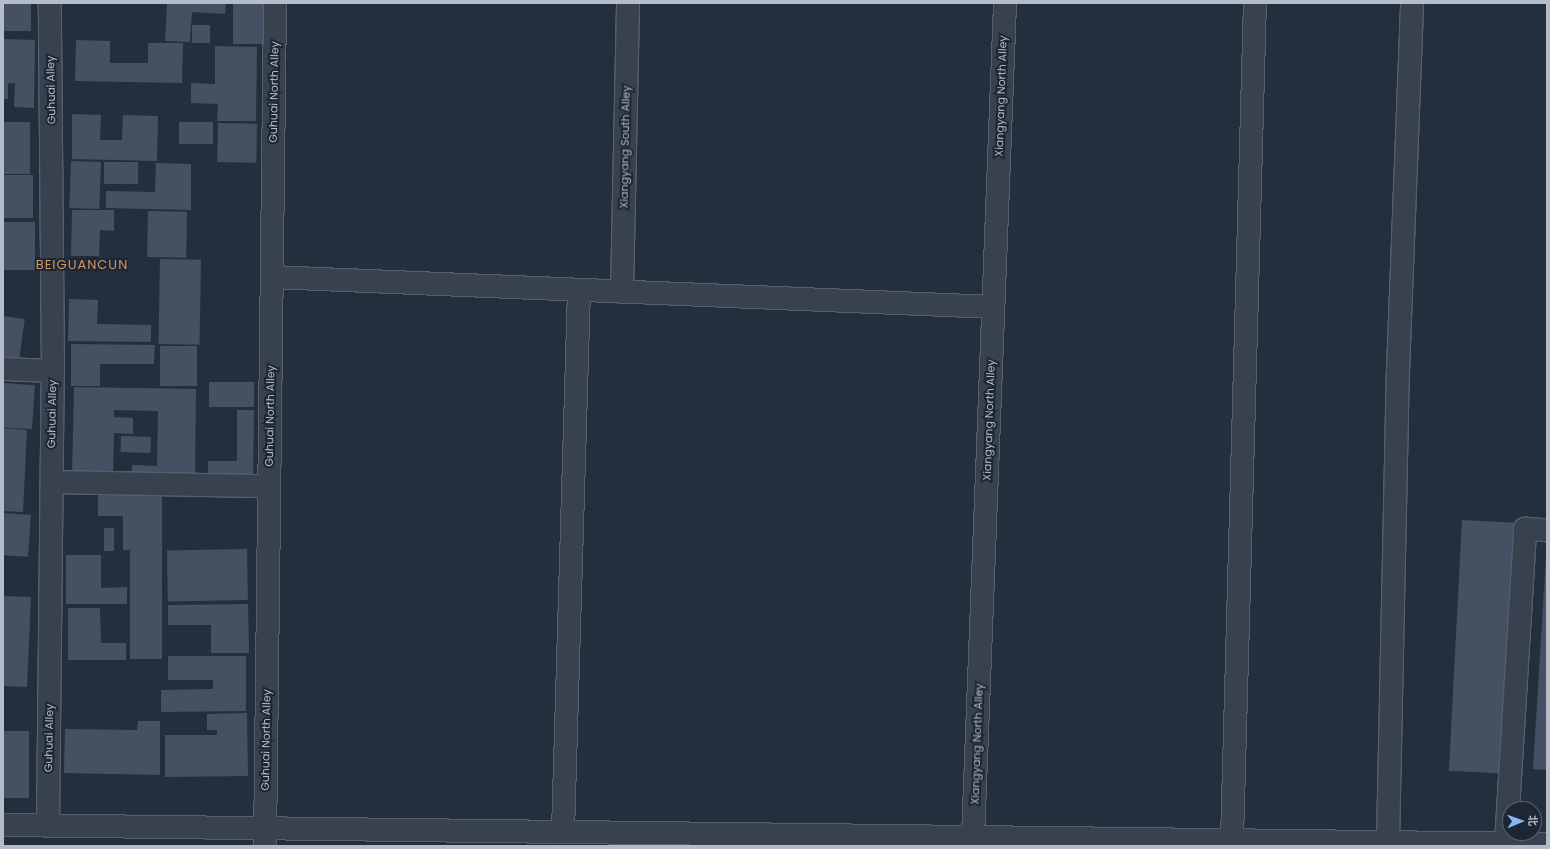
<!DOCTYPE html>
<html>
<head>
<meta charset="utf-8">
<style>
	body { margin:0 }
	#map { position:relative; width:1550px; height:849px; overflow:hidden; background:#242f3e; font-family:Poppins,"Noto Sans SC",sans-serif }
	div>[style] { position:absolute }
	.building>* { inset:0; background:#455162; transform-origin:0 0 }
	.roads { filter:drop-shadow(1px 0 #565f6c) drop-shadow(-1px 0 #565f6c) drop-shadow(0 1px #565f6c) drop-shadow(0 -1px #565f6c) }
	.minor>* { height:22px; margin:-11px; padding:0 11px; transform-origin:11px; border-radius:11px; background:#38414e }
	span { translate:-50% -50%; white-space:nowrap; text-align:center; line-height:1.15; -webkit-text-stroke:4px #1d2633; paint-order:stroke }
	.street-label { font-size:11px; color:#b4bcc9 }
	.quarter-label { font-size:13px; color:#d59563; letter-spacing:1px }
	.frame { position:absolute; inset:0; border:4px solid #b4bcc9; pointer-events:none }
	.north { position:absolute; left:1502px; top:801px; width:40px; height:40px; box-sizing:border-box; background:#1d2633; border:1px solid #59626f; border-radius:50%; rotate:88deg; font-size:11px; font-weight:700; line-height:16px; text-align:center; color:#b4bcc9 }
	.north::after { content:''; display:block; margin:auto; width:14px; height:18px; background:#8ab4f8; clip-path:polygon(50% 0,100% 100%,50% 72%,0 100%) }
</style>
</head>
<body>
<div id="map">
	<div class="building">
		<i style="left:3px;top:3px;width:28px;height:28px"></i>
		<i style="clip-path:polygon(167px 3px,226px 3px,225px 14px,192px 12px,190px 42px,165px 41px)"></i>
		<i style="left:233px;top:3px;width:31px;height:41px"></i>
		<i style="left:192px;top:25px;width:18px;height:18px"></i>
		<i style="clip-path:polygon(4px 39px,35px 40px,34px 108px,14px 107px,15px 83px,8px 83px,8px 99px,3px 99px)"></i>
		<i style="clip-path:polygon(76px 40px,110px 41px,110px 63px,148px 63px,148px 43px,183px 43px,182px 83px,75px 81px)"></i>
		<i style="clip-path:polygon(215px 46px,257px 47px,256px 121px,217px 121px,218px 104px,191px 103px,191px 83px,215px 84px)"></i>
		<i style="clip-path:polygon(72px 114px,101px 115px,100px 140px,122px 140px,123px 115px,158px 116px,157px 161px,72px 159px)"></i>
		<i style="left:3px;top:122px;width:27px;height:52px"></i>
		<i style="left:179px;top:122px;width:34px;height:22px"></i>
		<i style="left:218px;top:123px;width:39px;height:39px;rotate:1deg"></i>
		<i style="left:71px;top:161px;width:30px;height:47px;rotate:2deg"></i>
		<i style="left:104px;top:162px;width:34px;height:22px"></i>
		<i style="clip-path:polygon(156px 163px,191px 164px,191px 210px,106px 208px,106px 191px,155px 192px)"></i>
		<i style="left:3px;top:175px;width:30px;height:43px"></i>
		<i style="clip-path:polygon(72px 210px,114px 210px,114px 231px,100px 230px,99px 256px,71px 256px)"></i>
		<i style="left:148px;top:211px;width:39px;height:46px;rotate:1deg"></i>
		<i style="left:3px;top:222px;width:32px;height:48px"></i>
		<i style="left:160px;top:259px;width:41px;height:85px;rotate:1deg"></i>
		<i style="clip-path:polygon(69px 299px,98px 300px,97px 324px,151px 325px,151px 342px,68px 341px)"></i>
		<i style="left:3px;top:316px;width:22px;height:44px;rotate:8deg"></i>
		<i style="clip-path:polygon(71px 344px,155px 345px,154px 364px,100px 364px,100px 386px,71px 386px)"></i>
		<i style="left:160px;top:346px;width:37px;height:40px"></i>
		<i style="left:209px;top:382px;width:45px;height:25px"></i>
		<i style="left:3px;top:383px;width:32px;height:44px;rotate:4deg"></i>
		<i style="clip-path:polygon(74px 387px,196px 389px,195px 479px,132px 478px,132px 465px,157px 466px,158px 411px,114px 410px,114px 417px,133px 418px,133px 434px,114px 433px,113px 478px,72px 477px)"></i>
		<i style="clip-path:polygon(237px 410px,254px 410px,253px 483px,208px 483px,208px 461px,237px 461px)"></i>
		<i style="clip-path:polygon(3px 428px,27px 430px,23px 512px,3px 511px)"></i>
		<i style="left:121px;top:436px;width:30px;height:16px;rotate:2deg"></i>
		<i style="clip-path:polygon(98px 493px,162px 493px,162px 659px,130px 659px,130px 550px,123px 550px,123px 516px,98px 516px)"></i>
		<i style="left:3px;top:513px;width:28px;height:42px;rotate:4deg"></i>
		<i style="left:1462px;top:520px;width:53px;height:251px;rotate:3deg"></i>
		<i style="left:104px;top:528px;width:10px;height:23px"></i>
		<i style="left:247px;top:549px;width:51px;height:80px;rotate:89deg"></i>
		<i style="clip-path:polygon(66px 555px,101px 555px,101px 588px,127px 587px,127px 604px,66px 604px)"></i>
		<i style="clip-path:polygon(1546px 556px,1547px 556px,1547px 770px,1533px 769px)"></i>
		<i style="clip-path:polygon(3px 596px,31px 597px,27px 687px,3px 686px)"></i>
		<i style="clip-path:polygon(248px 604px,249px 653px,211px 653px,211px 625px,168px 625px,168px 605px)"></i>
		<i style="clip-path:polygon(68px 608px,100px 608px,101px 643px,126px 643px,126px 660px,68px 660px)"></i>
		<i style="clip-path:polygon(168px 656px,246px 656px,246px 711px,161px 712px,161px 690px,213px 689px,213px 680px,168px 680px)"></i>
		<i style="clip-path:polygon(247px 713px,248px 776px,165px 777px,165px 735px,217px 735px,217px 730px,207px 730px,207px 714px)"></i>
		<i style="clip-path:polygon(138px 721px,160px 721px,160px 775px,64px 773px,65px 729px,137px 730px)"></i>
		<i style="left:3px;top:731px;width:26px;height:67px"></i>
	</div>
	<div class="roads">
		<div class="minor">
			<i style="left:272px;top:277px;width:722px;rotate:2.38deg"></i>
			<i style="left:622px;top:292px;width:289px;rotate:-88.8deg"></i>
			<i style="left:3px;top:369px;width:50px;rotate:2.3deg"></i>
			<i style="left:52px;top:482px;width:217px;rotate:1.1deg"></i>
			<i style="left:3px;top:825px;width:1544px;rotate:0.71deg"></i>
			<i style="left:48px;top:826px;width:455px;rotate:-89.4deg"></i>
			<i style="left:53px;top:371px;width:368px;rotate:-90.5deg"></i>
			<i style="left:563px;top:832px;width:542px;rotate:-88.31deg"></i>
			<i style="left:973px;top:837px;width:835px;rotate:-87.8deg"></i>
			<i style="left:1232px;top:840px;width:837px;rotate:-88.43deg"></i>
			<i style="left:1388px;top:842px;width:471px;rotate:-88.8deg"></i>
			<i style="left:1398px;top:371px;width:368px;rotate:-87.8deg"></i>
			<i style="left:1506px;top:843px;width:315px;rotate:-86.5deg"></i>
			<i style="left:1525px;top:529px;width:22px;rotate:3deg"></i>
			<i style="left:265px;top:846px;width:843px;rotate:-89.32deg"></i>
		</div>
	</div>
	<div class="street-label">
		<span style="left:51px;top:90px;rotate:-91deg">Guhuai Alley</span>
		<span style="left:274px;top:92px;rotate:-89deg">Guhuai North Alley</span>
		<span style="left:1001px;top:96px;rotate:-88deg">Xiangyang North Alley</span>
		<span style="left:625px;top:147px;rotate:-89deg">Xiangyang South Alley</span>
		<span style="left:52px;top:414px;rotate:-89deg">Guhuai Alley</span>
		<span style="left:270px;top:416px;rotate:-89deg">Guhuai North Alley</span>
		<span style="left:989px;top:420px;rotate:-88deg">Xiangyang North Alley</span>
		<span style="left:49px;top:738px;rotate:-89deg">Guhuai Alley</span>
		<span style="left:266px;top:740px;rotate:-89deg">Guhuai North Alley</span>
		<span style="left:977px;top:744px;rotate:-88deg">Xiangyang North Alley</span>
	</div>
	<div class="quarter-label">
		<span style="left:82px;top:265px">BEIGUANCUN</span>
	</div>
	<div class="frame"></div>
	<div class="north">北</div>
</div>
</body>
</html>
